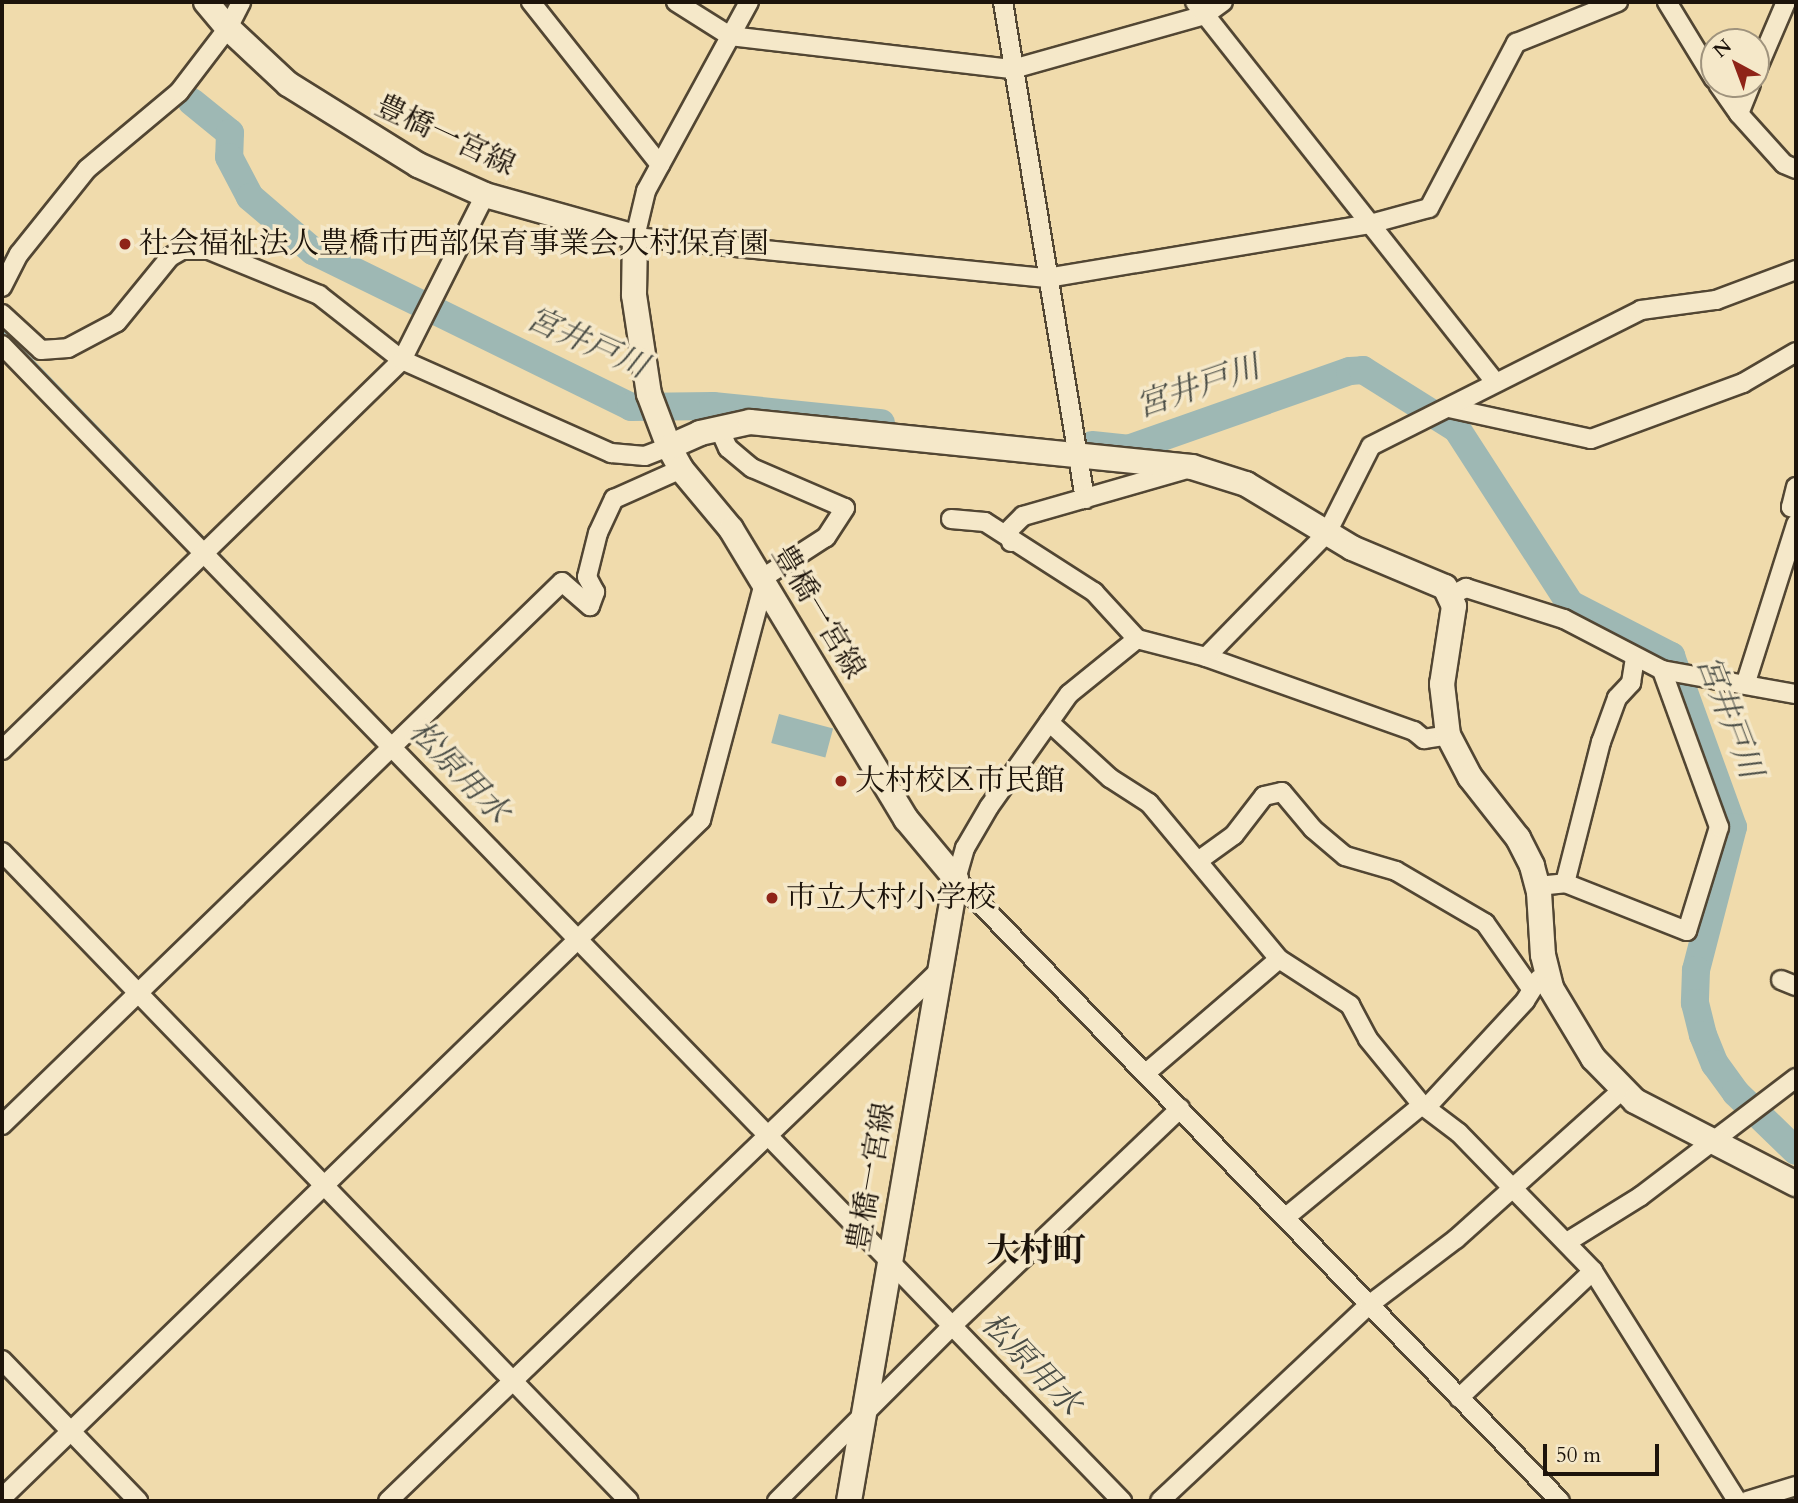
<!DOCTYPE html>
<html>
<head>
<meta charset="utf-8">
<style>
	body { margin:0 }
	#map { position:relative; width:1798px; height:1503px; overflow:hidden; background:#f0dbac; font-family:Cardo,"Noto Serif JP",serif }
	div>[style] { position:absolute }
	.water>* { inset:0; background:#9eb8b4; transform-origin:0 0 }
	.stream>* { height:4.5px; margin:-2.25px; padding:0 2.25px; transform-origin:2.25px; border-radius:2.25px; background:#9eb8b4 }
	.river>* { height:28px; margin:-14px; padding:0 14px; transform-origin:14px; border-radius:14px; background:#9eb8b4 }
	.roads { filter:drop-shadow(2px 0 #524633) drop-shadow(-2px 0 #524633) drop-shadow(0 2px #524633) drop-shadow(0 -2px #524633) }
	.street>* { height:18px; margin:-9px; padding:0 9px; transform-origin:9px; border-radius:9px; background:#f5e8c9 }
	.secondary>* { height:24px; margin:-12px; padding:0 12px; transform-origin:12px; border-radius:12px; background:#f5e8c9 }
	.dots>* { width:19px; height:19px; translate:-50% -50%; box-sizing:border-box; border:4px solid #f5e8c9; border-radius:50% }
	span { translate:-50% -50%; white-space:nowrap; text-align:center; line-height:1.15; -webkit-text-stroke:7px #f5e8c9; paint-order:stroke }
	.street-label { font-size:30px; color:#1d140b }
	.poi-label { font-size:30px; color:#1d140b }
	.left { translate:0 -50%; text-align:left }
	.water-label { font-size:32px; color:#4a4d46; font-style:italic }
	.quarter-label { font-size:33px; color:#1d140b; font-weight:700 }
	.frame { position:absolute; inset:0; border:4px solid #1d140b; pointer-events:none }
	.north { position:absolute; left:1700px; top:28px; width:70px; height:70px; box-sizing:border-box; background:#f5e8c9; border:2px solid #9f937d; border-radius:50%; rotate:319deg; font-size:19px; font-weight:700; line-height:28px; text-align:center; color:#1d140b }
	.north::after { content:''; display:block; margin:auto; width:24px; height:32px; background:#8f2418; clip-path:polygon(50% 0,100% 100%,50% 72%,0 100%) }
	.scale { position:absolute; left:1543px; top:1444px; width:116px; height:32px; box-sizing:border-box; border:4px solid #1d140b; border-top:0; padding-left:9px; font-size:21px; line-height:24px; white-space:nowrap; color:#1d140b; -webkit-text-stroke:5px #f5e8c9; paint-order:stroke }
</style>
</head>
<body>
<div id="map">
	<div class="water">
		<i style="left:779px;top:714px;width:56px;height:30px;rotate:15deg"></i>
	</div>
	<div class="stream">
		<i style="left:2px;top:330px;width:297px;rotate:46.1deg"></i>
		<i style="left:214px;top:550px;width:261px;rotate:46.1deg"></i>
		<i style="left:401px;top:744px;width:72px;rotate:46.1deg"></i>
	</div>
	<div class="river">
		<i style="left:192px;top:102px;width:49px;rotate:39.2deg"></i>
		<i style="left:230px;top:133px;width:24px;rotate:92deg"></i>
		<i style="left:229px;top:157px;width:45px;rotate:62.3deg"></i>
		<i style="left:250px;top:197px;width:83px;rotate:40.6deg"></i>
		<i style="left:313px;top:251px;width:354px;rotate:26.1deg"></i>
		<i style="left:631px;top:407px;width:82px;rotate:-0.7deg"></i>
		<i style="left:713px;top:406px;width:169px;rotate:5.8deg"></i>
		<i style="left:1092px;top:445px;width:36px;rotate:6deg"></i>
		<i style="left:1128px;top:449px;width:235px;rotate:-19.4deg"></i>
		<i style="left:1350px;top:371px;width:13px;rotate:-4deg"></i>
		<i style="left:1363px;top:370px;width:111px;rotate:32.1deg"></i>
		<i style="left:1457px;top:429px;width:208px;rotate:57.1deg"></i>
		<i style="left:1570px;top:604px;width:114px;rotate:27.2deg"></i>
		<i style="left:1671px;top:656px;width:182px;rotate:70.1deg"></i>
		<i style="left:1733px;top:827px;width:148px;rotate:104.5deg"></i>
		<i style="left:1696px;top:970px;width:33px;rotate:92deg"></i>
		<i style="left:1695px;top:1003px;width:33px;rotate:76deg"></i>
		<i style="left:1703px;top:1035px;width:31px;rotate:68deg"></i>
		<i style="left:1715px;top:1064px;width:36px;rotate:54deg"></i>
		<i style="left:1736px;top:1093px;width:83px;rotate:44deg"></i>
	</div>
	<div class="roads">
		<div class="street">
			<i style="left:531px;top:2px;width:208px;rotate:51.6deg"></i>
			<i style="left:676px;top:2px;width:64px;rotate:32.2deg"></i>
			<i style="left:730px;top:36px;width:285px;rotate:6.7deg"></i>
			<i style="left:1013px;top:69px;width:199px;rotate:-15.7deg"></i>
			<i style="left:1205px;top:15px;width:22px;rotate:-36deg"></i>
			<i style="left:749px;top:2px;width:215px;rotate:118.6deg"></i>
			<i style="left:646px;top:191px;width:47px;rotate:103.4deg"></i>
			<i style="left:635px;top:237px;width:414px;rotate:5.7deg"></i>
			<i style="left:1047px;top:278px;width:327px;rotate:-9.5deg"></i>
			<i style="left:1370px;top:224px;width:61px;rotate:-15.2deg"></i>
			<i style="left:1429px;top:208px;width:187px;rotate:-62.2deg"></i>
			<i style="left:1516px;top:43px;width:110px;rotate:-21.9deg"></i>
			<i style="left:1003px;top:2px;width:504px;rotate:80.63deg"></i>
			<i style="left:1195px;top:2px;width:484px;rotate:51.7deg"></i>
			<i style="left:1667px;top:2px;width:90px;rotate:58.6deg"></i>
			<i style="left:1756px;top:72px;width:76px;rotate:-66.8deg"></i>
			<i style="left:1718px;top:84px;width:37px;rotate:55deg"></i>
			<i style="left:1751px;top:84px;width:32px;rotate:112deg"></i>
			<i style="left:1739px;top:114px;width:67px;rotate:48deg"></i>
			<i style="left:1784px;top:164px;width:13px;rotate:23deg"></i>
			<i style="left:2px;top:287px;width:37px;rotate:-63deg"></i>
			<i style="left:19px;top:254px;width:109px;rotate:-51.3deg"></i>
			<i style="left:87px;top:169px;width:120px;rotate:-39.9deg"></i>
			<i style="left:179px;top:92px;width:81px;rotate:-52.6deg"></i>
			<i style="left:228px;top:28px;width:29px;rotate:-63deg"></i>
			<i style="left:2px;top:314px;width:53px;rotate:42.7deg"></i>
			<i style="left:41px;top:350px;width:27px;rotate:-4deg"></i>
			<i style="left:68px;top:348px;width:55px;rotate:-28deg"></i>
			<i style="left:117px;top:322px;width:84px;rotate:-50.8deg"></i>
			<i style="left:170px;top:257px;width:14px;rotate:-30deg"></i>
			<i style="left:182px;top:250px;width:27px"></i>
			<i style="left:209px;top:250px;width:119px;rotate:22.2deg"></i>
			<i style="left:319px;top:295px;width:105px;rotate:38.1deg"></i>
			<i style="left:402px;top:360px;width:229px;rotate:24deg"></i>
			<i style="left:611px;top:453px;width:34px;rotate:5deg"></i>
			<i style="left:645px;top:456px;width:26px;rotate:-21deg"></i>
			<i style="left:2px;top:345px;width:1610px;rotate:45.91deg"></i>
			<i style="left:1449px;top:408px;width:145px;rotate:12.3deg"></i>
			<i style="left:1591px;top:439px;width:162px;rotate:-20.2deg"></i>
			<i style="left:1743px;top:383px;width:61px;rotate:-30.3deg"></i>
			<i style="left:719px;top:428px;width:22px;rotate:66deg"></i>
			<i style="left:728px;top:448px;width:31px;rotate:40deg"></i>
			<i style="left:752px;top:468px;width:101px;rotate:23.3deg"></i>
			<i style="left:845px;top:508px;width:35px;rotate:123deg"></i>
			<i style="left:826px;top:537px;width:77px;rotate:147.1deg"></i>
			<i style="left:1796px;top:487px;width:21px;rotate:104deg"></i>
			<i style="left:1791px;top:507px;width:5px;rotate:22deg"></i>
			<i style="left:951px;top:519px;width:34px;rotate:5deg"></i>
			<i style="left:985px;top:522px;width:130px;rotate:32.7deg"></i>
			<i style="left:1094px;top:592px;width:64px;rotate:47.5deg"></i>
			<i style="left:1137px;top:639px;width:71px;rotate:14.6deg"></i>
			<i style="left:1206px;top:657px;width:221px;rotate:19.6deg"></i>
			<i style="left:1414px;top:731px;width:13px;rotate:39deg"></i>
			<i style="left:1424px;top:739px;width:24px;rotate:-9deg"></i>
			<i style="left:1011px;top:542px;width:12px;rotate:-99deg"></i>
			<i style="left:1009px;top:530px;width:20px;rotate:-45deg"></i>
			<i style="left:1023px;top:516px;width:166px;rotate:-16deg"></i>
			<i style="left:1452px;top:595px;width:16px;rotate:-27deg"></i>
			<i style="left:1466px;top:588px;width:103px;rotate:17.6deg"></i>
			<i style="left:1564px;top:619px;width:110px;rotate:27.5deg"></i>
			<i style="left:1662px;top:670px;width:136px;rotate:10.2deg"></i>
			<i style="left:1137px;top:639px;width:87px;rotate:141deg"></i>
			<i style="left:1069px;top:694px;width:138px;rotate:125.3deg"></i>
			<i style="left:989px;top:807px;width:48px;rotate:120.3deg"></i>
			<i style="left:965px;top:848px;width:32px;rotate:106deg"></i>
			<i style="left:956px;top:879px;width:867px;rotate:45.84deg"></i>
			<i style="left:1206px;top:657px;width:173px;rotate:-45.7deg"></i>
			<i style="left:1327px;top:533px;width:97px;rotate:-63.2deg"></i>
			<i style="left:1371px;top:446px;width:302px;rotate:-26.7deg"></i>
			<i style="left:1641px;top:310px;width:76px;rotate:-7.6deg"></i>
			<i style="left:1716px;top:300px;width:85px;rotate:-20.6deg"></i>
			<i style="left:1746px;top:682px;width:166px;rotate:-72.4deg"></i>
			<i style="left:1049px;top:722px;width:83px;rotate:42.6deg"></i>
			<i style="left:1110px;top:778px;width:46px;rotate:32.7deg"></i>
			<i style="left:1149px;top:803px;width:203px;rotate:50.2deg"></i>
			<i style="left:1279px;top:959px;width:85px;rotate:32.9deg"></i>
			<i style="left:1350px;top:1005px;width:38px;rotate:62deg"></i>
			<i style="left:1368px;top:1039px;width:85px;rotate:50.7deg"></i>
			<i style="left:1422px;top:1105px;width:46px;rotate:37.1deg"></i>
			<i style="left:1459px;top:1133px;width:192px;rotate:45.8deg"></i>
			<i style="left:1593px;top:1271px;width:271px;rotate:57.9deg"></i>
			<i style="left:2px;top:750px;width:559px;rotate:-44.27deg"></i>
			<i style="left:402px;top:360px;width:185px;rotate:-63.3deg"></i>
			<i style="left:2px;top:852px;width:902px;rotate:45.99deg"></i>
			<i style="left:1198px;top:861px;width:44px;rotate:-35.8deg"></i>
			<i style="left:1234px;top:835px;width:49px;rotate:-52.4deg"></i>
			<i style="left:1264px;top:796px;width:18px;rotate:-13deg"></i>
			<i style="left:1282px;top:792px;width:48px;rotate:50deg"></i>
			<i style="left:1313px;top:829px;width:42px;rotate:40.2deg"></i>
			<i style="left:1345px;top:856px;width:53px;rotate:16.4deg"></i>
			<i style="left:1396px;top:871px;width:103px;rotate:30.3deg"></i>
			<i style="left:1485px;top:923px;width:78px;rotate:54.9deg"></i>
			<i style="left:1565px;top:883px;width:146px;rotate:-75.7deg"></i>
			<i style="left:1601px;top:742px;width:47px;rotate:-70deg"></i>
			<i style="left:1617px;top:698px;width:21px;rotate:-47deg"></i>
			<i style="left:1631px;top:683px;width:25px;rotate:-81deg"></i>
			<i style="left:1538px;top:886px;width:27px;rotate:-6deg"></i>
			<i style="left:1565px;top:883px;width:131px;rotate:21.5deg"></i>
			<i style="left:1687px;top:931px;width:109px;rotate:-72.9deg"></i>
			<i style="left:1719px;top:827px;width:167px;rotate:-110deg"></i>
			<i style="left:1781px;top:980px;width:16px;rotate:22deg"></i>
			<i style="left:1146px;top:1073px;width:175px;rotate:-40.6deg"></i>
			<i style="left:1426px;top:1108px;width:146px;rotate:-47.2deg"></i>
			<i style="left:1525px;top:1001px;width:26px;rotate:-58deg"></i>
			<i style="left:2px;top:1125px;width:780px;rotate:-44.12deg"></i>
			<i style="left:562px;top:582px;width:37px;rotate:41deg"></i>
			<i style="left:590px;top:606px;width:15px;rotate:-70deg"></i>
			<i style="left:595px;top:592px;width:17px;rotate:-118deg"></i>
			<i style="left:587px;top:577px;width:45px;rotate:-76deg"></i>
			<i style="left:598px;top:533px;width:38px;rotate:-65deg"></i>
			<i style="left:614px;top:499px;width:73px;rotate:-24.1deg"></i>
			<i style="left:1286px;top:1217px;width:176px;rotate:-39.5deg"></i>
			<i style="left:1567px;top:1242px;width:87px;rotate:-31.9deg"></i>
			<i style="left:1641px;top:1196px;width:195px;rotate:-37.3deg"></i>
			<i style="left:2px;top:1360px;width:196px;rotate:46deg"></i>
			<i style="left:1459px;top:1398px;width:185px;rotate:-43.5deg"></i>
			<i style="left:2px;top:1498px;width:974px;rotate:-44.13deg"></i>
			<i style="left:701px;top:820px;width:245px;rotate:-75.1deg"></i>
			<i style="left:388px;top:1501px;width:770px;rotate:-43.9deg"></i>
			<i style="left:777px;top:1501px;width:252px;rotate:-45deg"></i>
			<i style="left:955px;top:1323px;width:311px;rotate:-43.6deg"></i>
			<i style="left:1160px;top:1501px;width:287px;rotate:-43.2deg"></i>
			<i style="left:1369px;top:1305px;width:109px;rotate:-37.2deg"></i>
			<i style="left:1456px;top:1239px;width:223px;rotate:-41.9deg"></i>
			<i style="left:1747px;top:1501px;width:51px;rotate:-17deg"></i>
		</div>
		<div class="secondary">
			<i style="left:206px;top:2px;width:34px;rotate:50deg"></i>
			<i style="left:228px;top:28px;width:82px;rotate:43deg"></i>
			<i style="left:288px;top:84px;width:153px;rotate:31.9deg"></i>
			<i style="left:418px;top:165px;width:73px;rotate:24.1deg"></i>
			<i style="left:485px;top:195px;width:156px;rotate:15.6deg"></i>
			<i style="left:635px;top:237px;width:58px;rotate:91deg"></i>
			<i style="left:634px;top:295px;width:100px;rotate:81.4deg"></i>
			<i style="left:649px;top:394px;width:57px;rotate:69.3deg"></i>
			<i style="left:669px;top:447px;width:25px;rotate:61deg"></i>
			<i style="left:681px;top:469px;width:78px;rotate:50.2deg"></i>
			<i style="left:731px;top:529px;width:339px;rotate:58.9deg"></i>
			<i style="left:906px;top:819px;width:78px;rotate:50.2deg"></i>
			<i style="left:956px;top:879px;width:631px;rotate:99.76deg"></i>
			<i style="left:669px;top:447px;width:34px;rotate:-24deg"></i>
			<i style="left:700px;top:433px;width:51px;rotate:-12.4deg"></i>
			<i style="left:750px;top:422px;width:444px;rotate:5.8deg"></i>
			<i style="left:1192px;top:467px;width:57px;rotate:17.5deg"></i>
			<i style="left:1246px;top:484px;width:124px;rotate:31.1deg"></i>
			<i style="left:1352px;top:548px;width:101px;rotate:22.8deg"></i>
			<i style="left:1445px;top:587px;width:21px;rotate:65deg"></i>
			<i style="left:1454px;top:606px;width:79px;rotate:98.7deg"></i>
			<i style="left:1442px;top:684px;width:51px;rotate:83.3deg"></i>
			<i style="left:1448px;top:735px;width:47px;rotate:62.4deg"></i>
			<i style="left:1470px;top:777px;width:78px;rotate:51.8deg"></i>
			<i style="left:1518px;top:838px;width:31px;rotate:63deg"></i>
			<i style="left:1532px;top:866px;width:27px;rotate:75deg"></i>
			<i style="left:1539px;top:892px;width:63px;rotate:86.4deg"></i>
			<i style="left:1543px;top:955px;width:34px;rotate:76deg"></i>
			<i style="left:1551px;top:988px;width:82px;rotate:59deg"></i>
			<i style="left:1593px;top:1058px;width:60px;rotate:45.7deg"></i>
			<i style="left:1635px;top:1101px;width:181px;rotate:27.3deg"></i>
		</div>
	</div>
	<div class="dots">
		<i style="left:125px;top:244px;background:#8f2418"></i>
		<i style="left:841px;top:781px;background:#8f2418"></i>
		<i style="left:772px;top:898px;background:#8f2418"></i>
	</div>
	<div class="street-label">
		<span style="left:445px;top:136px;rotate:25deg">豊橋一宮線</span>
		<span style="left:818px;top:612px;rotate:59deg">豊橋一宮線</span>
		<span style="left:872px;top:1177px;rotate:-80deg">豊橋一宮線</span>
	</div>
	<div class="poi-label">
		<span class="left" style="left:139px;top:244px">社会福祉法人豊橋市西部保育事業会大村保育園</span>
		<span class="left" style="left:855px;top:781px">大村校区市民館</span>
		<span class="left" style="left:786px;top:898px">市立大村小学校</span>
	</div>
	<div class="water-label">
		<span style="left:587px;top:343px;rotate:24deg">宮井戸川</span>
		<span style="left:1198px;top:387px;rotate:-19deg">宮井戸川</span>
		<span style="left:1729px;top:717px;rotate:69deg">宮井戸川</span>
		<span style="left:459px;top:772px;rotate:46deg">松原用水</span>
		<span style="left:1031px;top:1364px;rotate:46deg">松原用水</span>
	</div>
	<div class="quarter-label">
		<span style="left:1036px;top:1251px">大村町</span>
	</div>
	<div class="frame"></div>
	<div class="north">N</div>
	<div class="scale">50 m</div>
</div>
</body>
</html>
